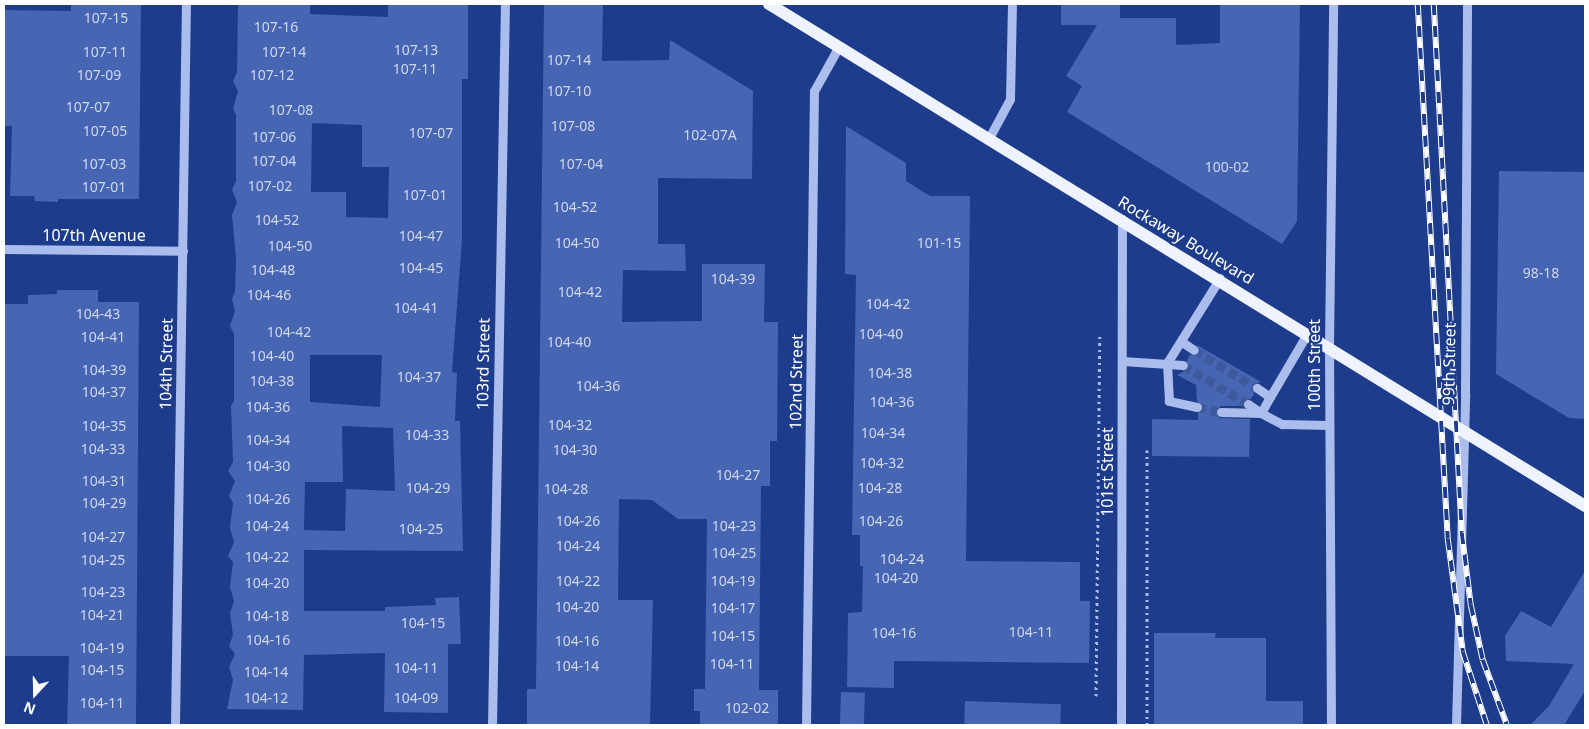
<!DOCTYPE html>
<html>
<head>
<meta charset="utf-8">
<style>
	body { margin:0 }
	#map { position:relative; width:1589px; height:729px; overflow:hidden; background:#1d3c8c; font-family:"Noto Sans",sans-serif }
	div>[style] { position:absolute }
	.building>* { inset:0; background:#4665b3; transform-origin:0 0 }
	.minor-tunnel>* { height:9px; margin-top:-4.5px; transform-origin:0; background:repeating-linear-gradient(90deg,#3f599d 0 9px,transparent 0 13.5px) }
	.path>* { height:3px; margin-top:-1.5px; transform-origin:0; background:repeating-linear-gradient(90deg,#aabdec 0 2.5px,transparent 0 6.5px) }
	.minor>* { height:9px; margin:-4.5px; padding:0 4.5px; transform-origin:4.5px; border-radius:4.5px; background:#aabdec }
	.major>* { height:12px; margin:-6px; padding:0 6px; transform-origin:6px; border-radius:6px; background:#eff3ff }
	.rail>* { height:5.5px; margin-top:-2.75px; transform-origin:0; background:repeating-linear-gradient(90deg,#1d3c8c 0 11px,#fff 0 22px); box-sizing:border-box; border-block:1px solid #fff }
	span { translate:-50% -50%; white-space:nowrap; text-align:center; line-height:1.15; -webkit-text-stroke:4.5px #1d3c8c; paint-order:stroke }
	.number-label { font-size:14px; color:#d1d8ec }
	.number-label span { -webkit-text-stroke-width:0 }
	.street-label { font-size:16px; color:#fff }
	.frame { position:absolute; inset:0; border:5px solid #fff; pointer-events:none }
	.north { position:absolute; left:10px; top:669px; width:50px; height:50px; -webkit-text-stroke:4px #1d3c8c; paint-order:stroke; rotate:201deg; font-size:14px; font-weight:700; line-height:20px; text-align:center; color:#fff }
	.north::after { content:''; display:block; margin:auto; width:18px; height:22px; background:#fff; clip-path:polygon(50% 0,100% 100%,50% 72%,0 100%) }
</style>
</head>
<body>
<div id="map">
	<div class="building">
		<i style="clip-path:polygon(71px 4px,141px 4px,139px 199px,58px 199px,58px 202px,35px 201px,34px 196px,10px 196px,12px 126px,4px 126px,4px 10px,71px 11px)"></i>
		<i style="clip-path:polygon(evenodd,238px 4px,310px 4px,310px 14px,388px 17px,388px 4px,468px 4px,468px 79px,462px 79px,462px 239px,452px 372px,457px 373px,455px 421px,460px 421px,463px 551px,304px 550px,304px 611px,385px 611px,385px 607px,436px 605px,435px 598px,459px 597px,461px 644px,448px 644px,448px 713px,384px 712px,385px 653px,304px 655px,303px 710px,227px 709px,233px 680px,229px 667px,235px 654px,229px 646px,233px 635px,230px 613px,234px 601px,230px 587px,233px 562px,228px 556px,234px 542px,230px 528px,233px 503px,229px 496px,235px 481px,228px 471px,233px 462px,231px 406px,234px 401px,234px 334px,230px 326px,235px 311px,232px 299px,235px 291px,236px 258px,232px 215px,237px 202px,232px 190px,236px 181px,236px 115px,233px 109px,238px 91px,233px 81px,237px 72px,238px 4px,312px 123px,362px 125px,362px 167px,389px 167px,388px 218px,346px 217px,346px 192px,311px 192px,312px 123px,238px 4px,310px 355px,382px 355px,380px 407px,310px 402px,310px 355px,238px 4px,342px 426px,393px 428px,395px 491px,346px 489px,345px 531px,304px 530px,305px 482px,343px 482px,342px 426px)"></i>
		<i style="clip-path:polygon(544px 4px,603px 4px,602px 61px,669px 60px,670px 40px,753px 91px,752px 179px,658px 178px,658px 244px,685px 244px,686px 271px,623px 270px,622px 322px,702px 321px,702px 264px,765px 264px,764px 322px,778px 322px,777px 441px,770px 441px,770px 486px,761px 486px,759px 690px,778px 690px,778px 725px,700px 725px,700px 711px,694px 711px,694px 689px,705px 689px,707px 519px,678px 519px,652px 500px,619px 499px,618px 600px,653px 600px,650px 725px,527px 725px,527px 689px,536px 689px)"></i>
		<i style="clip-path:polygon(1061px 4px,1120px 4px,1120px 18px,1176px 18px,1176px 45px,1220px 43px,1220px 4px,1300px 4px,1297px 221px,1282px 244px,1067px 112px,1082px 86px,1066px 76px,1097px 25px,1061px 25px)"></i>
		<i style="clip-path:polygon(846px 126px,906px 163px,906px 181px,930px 196px,970px 196px,966px 561px,1080px 562px,1080px 601px,1090px 601px,1089px 663px,894px 661px,894px 688px,847px 687px,848px 613px,862px 612px,863px 566px,860px 566px,860px 535px,852px 535px,856px 275px,845px 274px)"></i>
		<i style="clip-path:polygon(1499px 171px,1585px 172px,1585px 419px,1569px 418px,1496px 374px)"></i>
		<i style="clip-path:polygon(57px 290px,98px 290px,98px 302px,139px 302px,136px 725px,67px 725px,69px 656px,4px 656px,4px 304px,28px 304px,28px 295px,57px 294px)"></i>
		<i style="clip-path:polygon(1197px 345px,1261px 382px,1252px 384px,1254px 394px,1251px 399px,1243px 400px,1242px 406px,1221px 406px,1215px 411px,1220px 418px,1250px 419px,1249px 457px,1152px 456px,1152px 419px,1198px 420px,1198px 413px,1203px 409px,1197px 401px,1196px 385px,1177px 375px,1188px 369px,1187px 360px,1190px 355px,1199px 354px)"></i>
		<i style="clip-path:polygon(1585px 571px,1585px 691px,1564px 725px,1530px 725px,1549px 706px,1574px 664px,1506px 661px,1505px 636px,1521px 611px,1551px 627px)"></i>
		<i style="clip-path:polygon(1154px 633px,1216px 633px,1215px 638px,1266px 638px,1266px 701px,1303px 701px,1303px 725px,1154px 725px)"></i>
		<i style="left:841px;top:692px;width:24px;height:33px;rotate:2deg"></i>
		<i style="left:965px;top:701px;width:96px;height:24px;rotate:2deg"></i>
	</div>
	<div class="minor-tunnel">
		<i style="left:1194px;top:350px;width:74px;rotate:31.1deg"></i>
		<i style="left:1183px;top:365px;width:76px;rotate:31deg"></i>
		<i style="left:1197px;top:407px;width:25px;rotate:12deg"></i>
	</div>
	<div class="path">
		<i style="left:1096px;top:696px;width:362px;rotate:-89.4deg"></i>
		<i style="left:1147px;top:725px;width:275px;rotate:-90deg"></i>
	</div>
	<div class="minor">
		<i style="left:989px;top:138px;width:44px;rotate:-61.7deg"></i>
		<i style="left:1010px;top:99px;width:95px;rotate:-88.8deg"></i>
		<i style="left:4px;top:249px;width:179px;rotate:0.6deg"></i>
		<i style="left:1182px;top:342px;width:14px;rotate:34deg"></i>
		<i style="left:1122px;top:361px;width:61px;rotate:3.8deg"></i>
		<i style="left:1270px;top:397px;width:73px;rotate:-59.6deg"></i>
		<i style="left:1248px;top:404px;width:16px;rotate:35deg"></i>
		<i style="left:1261px;top:413px;width:18px;rotate:-61deg"></i>
		<i style="left:1270px;top:397px;width:16px;rotate:-145deg"></i>
		<i style="left:1197px;top:407px;width:29px;rotate:-168deg"></i>
		<i style="left:1169px;top:401px;width:38px;rotate:-93deg"></i>
		<i style="left:1167px;top:363px;width:100px;rotate:-58.1deg"></i>
		<i style="left:1221px;top:412px;width:40px;rotate:1.4deg"></i>
		<i style="left:1261px;top:413px;width:24px;rotate:28deg"></i>
		<i style="left:1282px;top:424px;width:47px;rotate:1.2deg"></i>
		<i style="left:175px;top:725px;width:721px;rotate:-89.13deg"></i>
		<i style="left:492px;top:725px;width:721px;rotate:-88.97deg"></i>
		<i style="left:806px;top:725px;width:634px;rotate:-89.28deg"></i>
		<i style="left:814px;top:91px;width:51px;rotate:-60.9deg"></i>
		<i style="left:1121px;top:725px;width:506px;rotate:-89.89deg"></i>
		<i style="left:1331px;top:725px;width:378px;rotate:-90.3deg"></i>
		<i style="left:1329px;top:347px;width:343px;rotate:-89.3deg"></i>
		<i style="left:1456px;top:725px;width:331px;rotate:-88.4deg"></i>
		<i style="left:1465px;top:394px;width:390px;rotate:-89.7deg"></i>
	</div>
	<div class="major">
		<i style="left:769px;top:4px;width:958px;rotate:31.6deg"></i>
	</div>
	<div class="rail">
		<i style="left:1418px;top:4px;width:536px;rotate:86.79deg"></i>
		<i style="left:1448px;top:539px;width:114px;rotate:82.4deg"></i>
		<i style="left:1463px;top:652px;width:77px;rotate:71.8deg"></i>
		<i style="left:1434px;top:4px;width:530px;rotate:86.97deg"></i>
		<i style="left:1462px;top:533px;width:73px;rotate:82.9deg"></i>
		<i style="left:1471px;top:605px;width:56px;rotate:77.7deg"></i>
		<i style="left:1483px;top:660px;width:69px;rotate:69.7deg"></i>
	</div>
	<div class="number-label">
		<span style="left:106px;top:18px">107-15</span>
		<span style="left:276px;top:27px">107-16</span>
		<span style="left:416px;top:50px">107-13</span>
		<span style="left:105px;top:52px">107-11</span>
		<span style="left:284px;top:52px">107-14</span>
		<span style="left:569px;top:60px">107-14</span>
		<span style="left:415px;top:69px">107-11</span>
		<span style="left:99px;top:75px">107-09</span>
		<span style="left:272px;top:75px">107-12</span>
		<span style="left:569px;top:91px">107-10</span>
		<span style="left:88px;top:107px">107-07</span>
		<span style="left:291px;top:110px">107-08</span>
		<span style="left:573px;top:126px">107-08</span>
		<span style="left:105px;top:131px">107-05</span>
		<span style="left:431px;top:133px">107-07</span>
		<span style="left:710px;top:135px">102-07A</span>
		<span style="left:274px;top:137px">107-06</span>
		<span style="left:274px;top:161px">107-04</span>
		<span style="left:104px;top:164px">107-03</span>
		<span style="left:581px;top:164px">107-04</span>
		<span style="left:1227px;top:167px">100-02</span>
		<span style="left:270px;top:186px">107-02</span>
		<span style="left:104px;top:187px">107-01</span>
		<span style="left:425px;top:195px">107-01</span>
		<span style="left:575px;top:207px">104-52</span>
		<span style="left:277px;top:220px">104-52</span>
		<span style="left:421px;top:236px">104-47</span>
		<span style="left:577px;top:243px">104-50</span>
		<span style="left:939px;top:243px">101-15</span>
		<span style="left:290px;top:246px">104-50</span>
		<span style="left:421px;top:268px">104-45</span>
		<span style="left:273px;top:270px">104-48</span>
		<span style="left:1541px;top:273px">98-18</span>
		<span style="left:733px;top:279px">104-39</span>
		<span style="left:580px;top:292px">104-42</span>
		<span style="left:269px;top:295px">104-46</span>
		<span style="left:888px;top:304px">104-42</span>
		<span style="left:416px;top:308px">104-41</span>
		<span style="left:98px;top:314px">104-43</span>
		<span style="left:289px;top:332px">104-42</span>
		<span style="left:881px;top:334px">104-40</span>
		<span style="left:103px;top:337px">104-41</span>
		<span style="left:569px;top:342px">104-40</span>
		<span style="left:272px;top:356px">104-40</span>
		<span style="left:104px;top:370px">104-39</span>
		<span style="left:890px;top:373px">104-38</span>
		<span style="left:419px;top:377px">104-37</span>
		<span style="left:272px;top:381px">104-38</span>
		<span style="left:598px;top:386px">104-36</span>
		<span style="left:104px;top:392px">104-37</span>
		<span style="left:892px;top:402px">104-36</span>
		<span style="left:268px;top:407px">104-36</span>
		<span style="left:570px;top:425px">104-32</span>
		<span style="left:104px;top:426px">104-35</span>
		<span style="left:883px;top:433px">104-34</span>
		<span style="left:427px;top:435px">104-33</span>
		<span style="left:268px;top:440px">104-34</span>
		<span style="left:103px;top:449px">104-33</span>
		<span style="left:575px;top:450px">104-30</span>
		<span style="left:882px;top:463px">104-32</span>
		<span style="left:268px;top:466px">104-30</span>
		<span style="left:738px;top:475px">104-27</span>
		<span style="left:104px;top:481px">104-31</span>
		<span style="left:428px;top:488px">104-29</span>
		<span style="left:880px;top:488px">104-28</span>
		<span style="left:566px;top:489px">104-28</span>
		<span style="left:268px;top:499px">104-26</span>
		<span style="left:104px;top:503px">104-29</span>
		<span style="left:578px;top:521px">104-26</span>
		<span style="left:881px;top:521px">104-26</span>
		<span style="left:267px;top:526px">104-24</span>
		<span style="left:734px;top:526px">104-23</span>
		<span style="left:421px;top:529px">104-25</span>
		<span style="left:103px;top:537px">104-27</span>
		<span style="left:578px;top:546px">104-24</span>
		<span style="left:734px;top:553px">104-25</span>
		<span style="left:267px;top:557px">104-22</span>
		<span style="left:902px;top:559px">104-24</span>
		<span style="left:103px;top:560px">104-25</span>
		<span style="left:896px;top:578px">104-20</span>
		<span style="left:578px;top:581px">104-22</span>
		<span style="left:733px;top:581px">104-19</span>
		<span style="left:267px;top:583px">104-20</span>
		<span style="left:103px;top:592px">104-23</span>
		<span style="left:577px;top:607px">104-20</span>
		<span style="left:733px;top:608px">104-17</span>
		<span style="left:102px;top:615px">104-21</span>
		<span style="left:267px;top:616px">104-18</span>
		<span style="left:423px;top:623px">104-15</span>
		<span style="left:1031px;top:632px">104-11</span>
		<span style="left:894px;top:633px">104-16</span>
		<span style="left:733px;top:636px">104-15</span>
		<span style="left:268px;top:640px">104-16</span>
		<span style="left:577px;top:641px">104-16</span>
		<span style="left:102px;top:648px">104-19</span>
		<span style="left:732px;top:664px">104-11</span>
		<span style="left:577px;top:666px">104-14</span>
		<span style="left:416px;top:668px">104-11</span>
		<span style="left:102px;top:670px">104-15</span>
		<span style="left:266px;top:672px">104-14</span>
		<span style="left:266px;top:698px">104-12</span>
		<span style="left:416px;top:698px">104-09</span>
		<span style="left:102px;top:703px">104-11</span>
		<span style="left:747px;top:708px">102-02</span>
	</div>
	<div class="street-label">
		<span style="left:94px;top:235px">107th Avenue</span>
		<span style="left:1186px;top:240px;rotate:31deg">Rockaway Boulevard</span>
		<span style="left:166px;top:364px;rotate:-89deg">104th Street</span>
		<span style="left:483px;top:364px;rotate:-89deg">103rd Street</span>
		<span style="left:1449px;top:364px;rotate:-89deg">99th Street</span>
		<span style="left:1314px;top:365px;rotate:-90deg">100th Street</span>
		<span style="left:796px;top:382px;rotate:-89deg">102nd Street</span>
		<span style="left:1107px;top:472px;rotate:-90deg">101st Street</span>
	</div>
	<div class="frame"></div>
	<div class="north">N</div>
</div>
</body>
</html>
